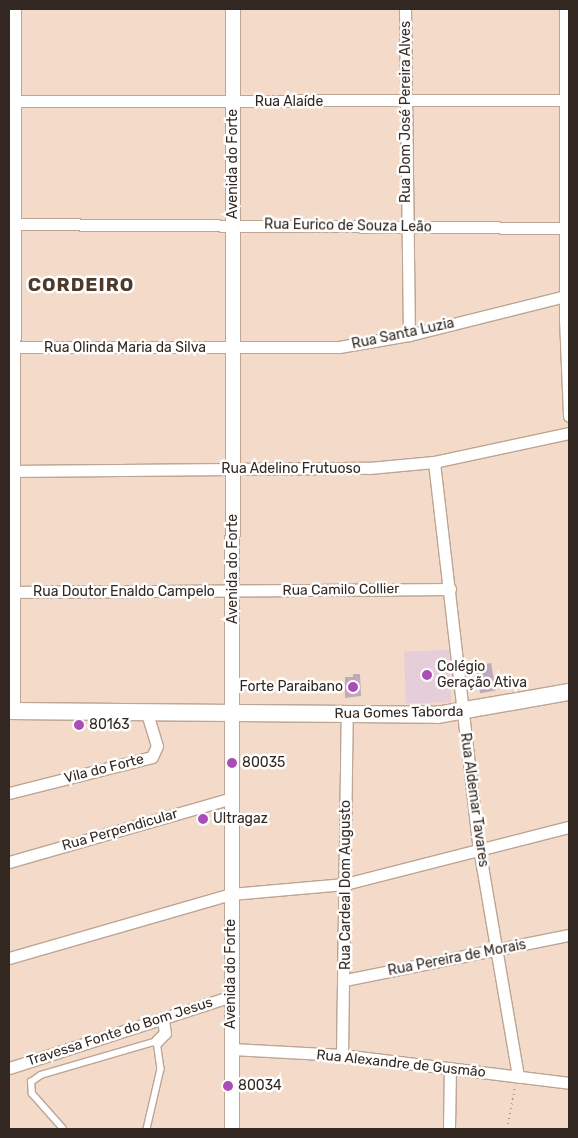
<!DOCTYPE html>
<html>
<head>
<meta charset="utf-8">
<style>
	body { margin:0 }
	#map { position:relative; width:578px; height:1138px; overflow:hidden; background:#f4dac8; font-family:Rubik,sans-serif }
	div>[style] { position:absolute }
	.education>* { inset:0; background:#e5ceda; transform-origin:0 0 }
	.building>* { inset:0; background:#c1a9bd; transform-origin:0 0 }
	.path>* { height:2px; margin-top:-1px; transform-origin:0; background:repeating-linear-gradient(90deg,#ac988a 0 1px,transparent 0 5px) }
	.roads { filter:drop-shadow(1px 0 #bda493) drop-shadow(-1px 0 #bda493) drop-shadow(0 1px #bda493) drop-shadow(0 -1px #bda493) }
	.service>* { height:5.5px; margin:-2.75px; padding:0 2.75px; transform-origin:2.75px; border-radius:2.75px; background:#fff }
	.minor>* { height:11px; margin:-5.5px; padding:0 5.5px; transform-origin:5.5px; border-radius:5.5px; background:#fff }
	.tertiary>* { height:14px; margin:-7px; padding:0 7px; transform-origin:7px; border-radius:7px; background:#fff }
	.secondary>* { height:16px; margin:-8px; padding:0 8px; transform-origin:8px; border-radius:8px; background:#fff }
	.dots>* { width:14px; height:14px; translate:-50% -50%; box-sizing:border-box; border:2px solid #fff; border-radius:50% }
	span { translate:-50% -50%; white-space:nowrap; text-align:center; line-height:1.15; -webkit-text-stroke:5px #fff; paint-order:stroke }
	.street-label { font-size:14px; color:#322821 }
	.poi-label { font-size:14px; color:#322821 }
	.left { translate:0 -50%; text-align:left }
	.right { translate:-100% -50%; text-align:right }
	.district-label { font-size:19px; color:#4f392b; font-weight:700; letter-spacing:1px }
	.frame { position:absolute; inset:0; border:10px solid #322821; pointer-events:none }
</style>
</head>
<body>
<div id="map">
	<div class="education">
		<i style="left:449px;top:650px;width:52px;height:45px;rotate:88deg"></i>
	</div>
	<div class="building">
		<i style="left:491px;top:663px;width:28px;height:16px;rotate:80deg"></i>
		<i style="clip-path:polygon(353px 674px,360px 674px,361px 696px,345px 698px,345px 677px,353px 677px)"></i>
	</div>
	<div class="path">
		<i style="left:507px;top:1129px;width:43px;rotate:-79.2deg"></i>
	</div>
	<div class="roads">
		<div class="service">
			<i style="left:63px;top:1129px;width:47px;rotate:-131.5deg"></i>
			<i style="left:32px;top:1094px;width:12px;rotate:-95deg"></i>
			<i style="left:31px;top:1082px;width:12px;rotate:-35deg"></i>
			<i style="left:41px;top:1075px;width:121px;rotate:-16.3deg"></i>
			<i style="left:157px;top:1041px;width:28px;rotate:82deg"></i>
			<i style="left:161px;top:1069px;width:62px;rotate:103.1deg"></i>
		</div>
		<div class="minor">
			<i style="left:405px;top:9px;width:326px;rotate:89.3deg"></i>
			<i style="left:565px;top:9px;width:310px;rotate:90deg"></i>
			<i style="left:565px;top:319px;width:97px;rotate:87.6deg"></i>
			<i style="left:9px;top:101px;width:560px;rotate:-0.1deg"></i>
			<i style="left:9px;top:224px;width:557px;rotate:0.41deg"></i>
			<i style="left:17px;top:347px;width:322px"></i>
			<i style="left:339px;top:347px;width:71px;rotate:-9.7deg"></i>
			<i style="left:409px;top:335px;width:165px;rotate:-14deg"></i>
			<i style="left:434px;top:462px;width:389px;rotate:83.4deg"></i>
			<i style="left:479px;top:848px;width:232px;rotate:80.3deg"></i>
			<i style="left:9px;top:471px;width:360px;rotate:-0.5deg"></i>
			<i style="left:369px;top:468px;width:65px;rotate:-5.3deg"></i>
			<i style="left:434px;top:462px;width:138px;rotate:-12.1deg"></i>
			<i style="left:15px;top:592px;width:435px;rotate:-0.4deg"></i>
			<i style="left:14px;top:711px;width:702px;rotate:-89.92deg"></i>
			<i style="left:9px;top:793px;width:147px;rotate:-14.1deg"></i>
			<i style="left:152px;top:757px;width:12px;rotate:-66deg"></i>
			<i style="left:157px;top:746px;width:37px;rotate:-107deg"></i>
			<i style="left:9px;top:862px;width:232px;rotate:-16deg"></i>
			<i style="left:9px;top:958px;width:231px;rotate:-16.1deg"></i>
			<i style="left:231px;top:894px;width:114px;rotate:-5deg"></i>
			<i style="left:345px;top:884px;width:231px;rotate:-14.3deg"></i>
			<i style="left:345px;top:980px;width:228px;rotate:-11.4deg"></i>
			<i style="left:157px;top:1041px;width:11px;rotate:-45deg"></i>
			<i style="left:165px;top:1033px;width:13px;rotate:-99deg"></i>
			<i style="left:232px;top:1049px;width:110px;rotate:3.1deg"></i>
			<i style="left:342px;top:1055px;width:229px;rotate:7deg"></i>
			<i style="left:342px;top:1055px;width:340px;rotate:-89.2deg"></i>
			<i style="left:9px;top:1068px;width:234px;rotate:-17.9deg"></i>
			<i style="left:449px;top:1129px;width:61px;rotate:-89.1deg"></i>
		</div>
		<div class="tertiary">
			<i style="left:232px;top:1129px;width:1120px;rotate:-89.95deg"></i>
		</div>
		<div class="secondary">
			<i style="left:9px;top:711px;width:428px;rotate:0.5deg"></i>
			<i style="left:437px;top:715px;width:134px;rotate:-9.9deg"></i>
		</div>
	</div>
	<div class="dots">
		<i style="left:427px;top:675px;background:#ab4db7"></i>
		<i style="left:353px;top:687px;background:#ab4db7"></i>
		<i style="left:79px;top:725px;background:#ab4db7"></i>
		<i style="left:232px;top:763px;background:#ab4db7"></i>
		<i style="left:203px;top:819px;background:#ab4db7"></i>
		<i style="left:228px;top:1086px;background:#ab4db7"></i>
	</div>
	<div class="street-label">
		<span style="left:289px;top:102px">Rua Alaíde</span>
		<span style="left:406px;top:112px;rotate:-90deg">Rua Dom José Pereira Alves</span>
		<span style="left:233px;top:164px;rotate:-90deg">Avenida do Forte</span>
		<span style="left:348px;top:226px;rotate:1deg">Rua Eurico de Souza Leão</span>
		<span style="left:403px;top:334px;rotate:-12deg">Rua Santa Luzia</span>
		<span style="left:125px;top:348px">Rua Olinda Maria da Silva</span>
		<span style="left:291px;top:469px">Rua Adelino Frutuoso</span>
		<span style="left:233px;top:569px;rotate:-90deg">Avenida do Forte</span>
		<span style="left:341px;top:590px;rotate:-1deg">Rua Camilo Collier</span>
		<span style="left:124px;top:592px">Rua Doutor Enaldo Campelo</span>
		<span style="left:399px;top:713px;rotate:-1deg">Rua Gomes Taborda</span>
		<span style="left:104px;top:769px;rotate:-14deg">Vila do Forte</span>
		<span style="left:474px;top:800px;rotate:82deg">Rua Aldemar Tavares</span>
		<span style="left:120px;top:830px;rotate:-16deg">Rua Perpendicular</span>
		<span style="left:346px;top:885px;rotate:-90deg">Rua Cardeal Dom Augusto</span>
		<span style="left:457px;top:958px;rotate:-11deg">Rua Pereira de Morais</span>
		<span style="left:231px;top:974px;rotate:-90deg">Avenida do Forte</span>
		<span style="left:120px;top:1032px;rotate:-18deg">Travessa Fonte do Bom Jesus</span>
		<span style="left:401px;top:1064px;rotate:6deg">Rua Alexandre de Gusmão</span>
	</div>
	<div class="poi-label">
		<span class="left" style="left:437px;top:675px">Colégio<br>Geração Ativa</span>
		<span class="right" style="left:343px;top:687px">Forte Paraibano</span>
		<span class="left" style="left:89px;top:725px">80163</span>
		<span class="left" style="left:242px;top:763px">80035</span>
		<span class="left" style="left:213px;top:819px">Ultragaz</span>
		<span class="left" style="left:238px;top:1086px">80034</span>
	</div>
	<div class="district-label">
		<span style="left:81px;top:285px">CORDEIRO</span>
	</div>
	<div class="frame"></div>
</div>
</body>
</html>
